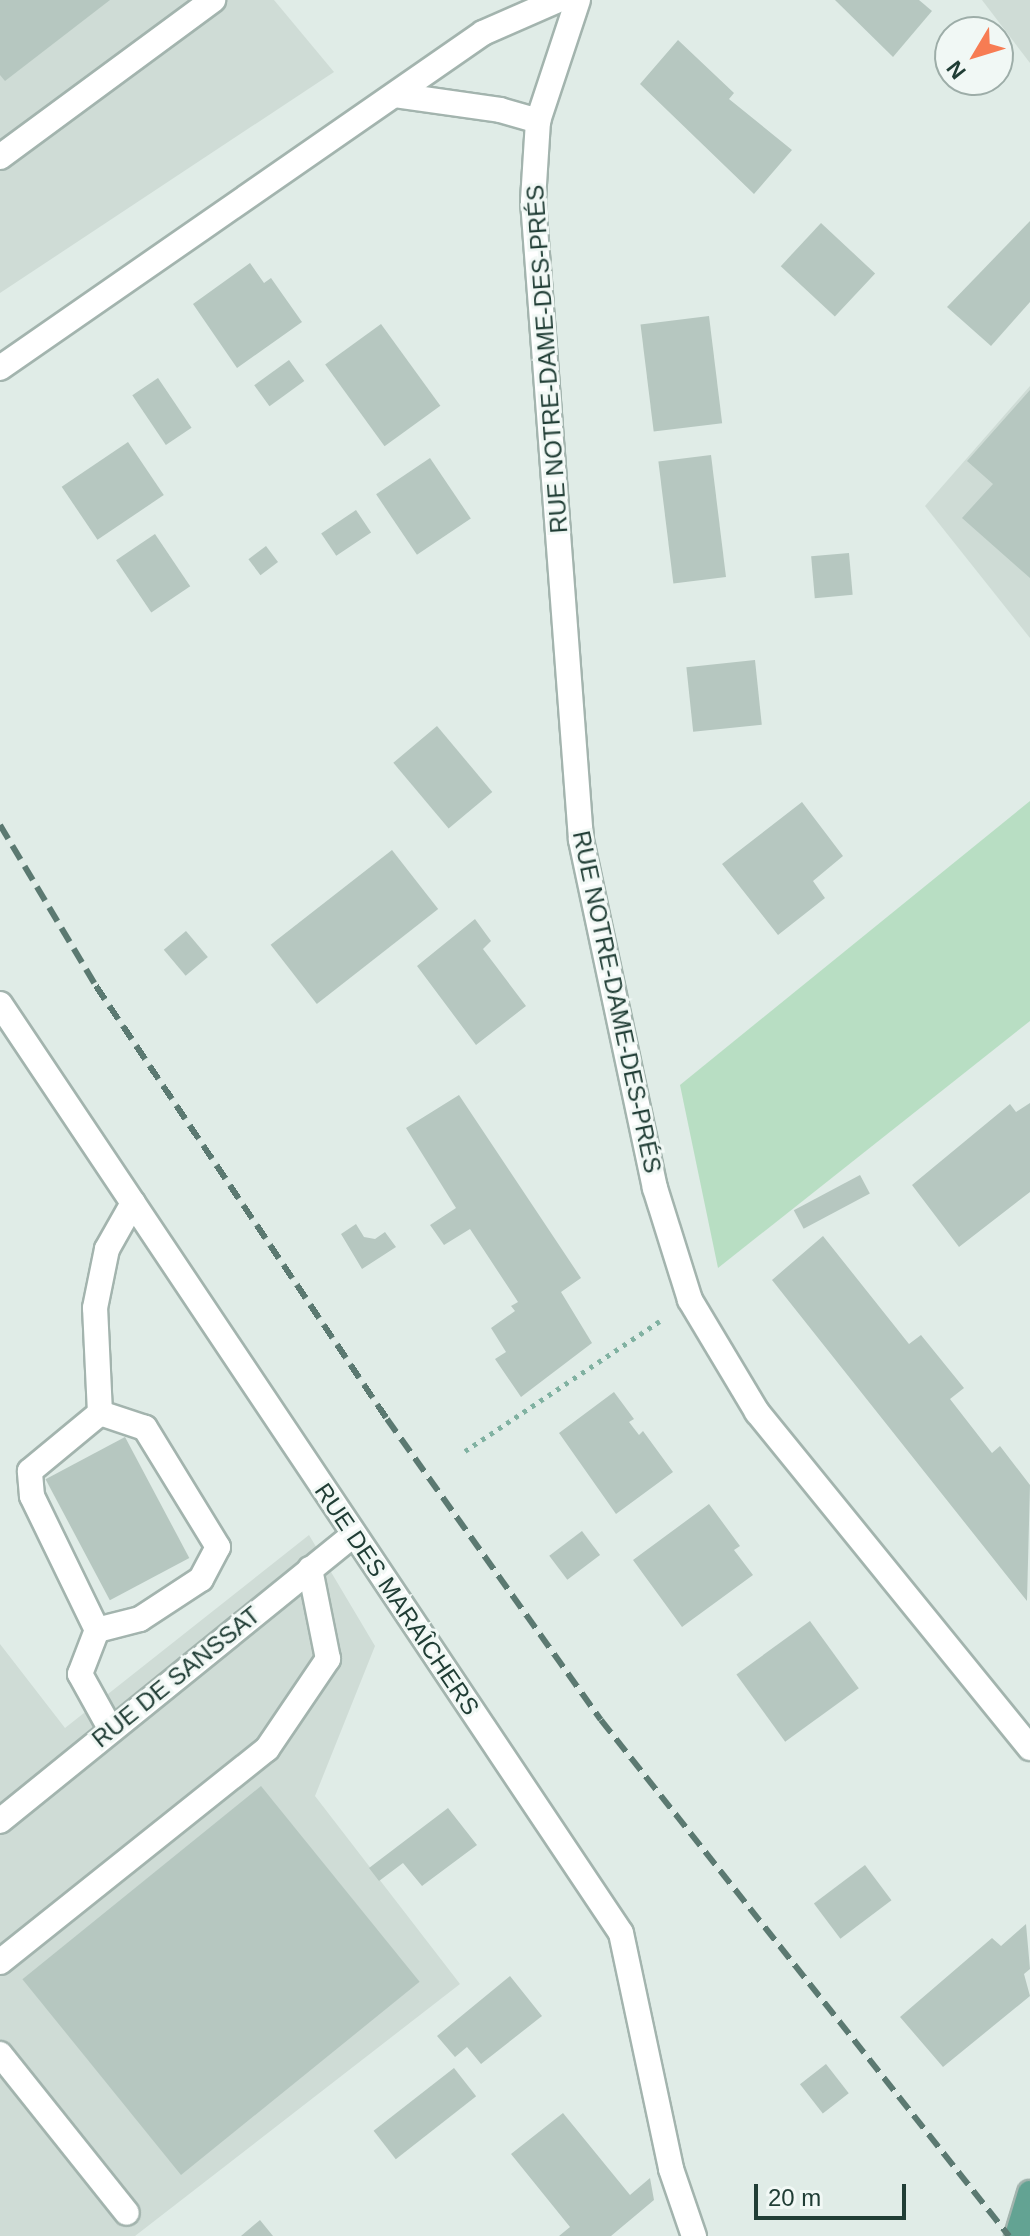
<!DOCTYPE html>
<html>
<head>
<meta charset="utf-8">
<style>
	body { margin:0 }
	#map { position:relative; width:1030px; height:2236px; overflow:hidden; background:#e0ece7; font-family:Helvetica,sans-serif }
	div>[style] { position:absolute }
	.built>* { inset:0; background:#cfdcd6 }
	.green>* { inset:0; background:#b8dec3 }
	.building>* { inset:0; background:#b6c7c0; transform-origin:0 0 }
	.path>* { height:5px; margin-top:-2.5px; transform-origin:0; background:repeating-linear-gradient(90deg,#80b1a1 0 4px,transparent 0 10px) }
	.roads { filter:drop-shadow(2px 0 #a3b4ae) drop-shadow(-2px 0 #a3b4ae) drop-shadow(0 2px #a3b4ae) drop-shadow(0 -2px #a3b4ae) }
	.minor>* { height:24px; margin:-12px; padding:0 12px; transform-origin:12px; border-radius:12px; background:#fff }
	.major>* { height:24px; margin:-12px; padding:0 12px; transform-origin:12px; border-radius:12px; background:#63a393 }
	.rail>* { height:6px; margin-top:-3px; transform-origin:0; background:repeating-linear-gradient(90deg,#5b7971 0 16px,transparent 0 24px) }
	span { translate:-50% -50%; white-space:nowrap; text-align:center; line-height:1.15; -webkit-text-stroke:6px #f1f8f5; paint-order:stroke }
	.street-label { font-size:24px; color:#203d35 }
	.north { position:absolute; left:934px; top:16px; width:80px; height:80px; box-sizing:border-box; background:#f1f8f5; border:2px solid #9dada8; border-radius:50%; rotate:232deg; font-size:22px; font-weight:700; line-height:32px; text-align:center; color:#203d35 }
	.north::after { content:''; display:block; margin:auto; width:28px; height:36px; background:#f77c53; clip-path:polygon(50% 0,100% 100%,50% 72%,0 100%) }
	.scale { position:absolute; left:754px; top:2184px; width:152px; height:36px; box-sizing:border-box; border:4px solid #203d35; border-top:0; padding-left:10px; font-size:24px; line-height:28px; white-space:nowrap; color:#203d35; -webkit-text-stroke:6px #f1f8f5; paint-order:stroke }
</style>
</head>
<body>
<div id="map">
	<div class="built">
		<i style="clip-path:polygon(0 0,274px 0,334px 72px,0 293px)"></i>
		<i style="clip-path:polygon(982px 0,1030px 0,1030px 63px)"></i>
		<i style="clip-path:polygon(1030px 386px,1030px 638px,925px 506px)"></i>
		<i style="clip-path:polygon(309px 1535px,375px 1646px,315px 1796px,460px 1984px,135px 2236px,0 2236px,0 1644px,65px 1728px)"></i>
	</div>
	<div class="green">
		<i style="clip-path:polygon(1030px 801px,1030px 1021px,718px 1268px,680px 1085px)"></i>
	</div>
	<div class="building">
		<i style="clip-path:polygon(0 0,110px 0,5px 81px,0 75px)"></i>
		<i style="clip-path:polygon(835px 0,919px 0,932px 11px,893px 57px)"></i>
		<i style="clip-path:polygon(678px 40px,734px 93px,729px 99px,792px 150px,754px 194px,640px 84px)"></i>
		<i style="clip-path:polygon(1030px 221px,1030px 302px,991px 346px,947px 307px)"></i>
		<i style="left:821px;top:223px;width:74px;height:59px;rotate:43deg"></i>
		<i style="clip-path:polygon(250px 263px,264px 283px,271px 278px,302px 322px,237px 368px,193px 304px)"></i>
		<i style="left:709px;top:316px;width:108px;height:69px;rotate:83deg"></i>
		<i style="left:381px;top:324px;width:101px;height:69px;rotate:54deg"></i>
		<i style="left:289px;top:360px;width:26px;height:43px;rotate:54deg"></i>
		<i style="left:158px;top:378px;width:60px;height:31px;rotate:56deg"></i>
		<i style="clip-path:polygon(1030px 390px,1030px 578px,962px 518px,993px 484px,967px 461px)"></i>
		<i style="left:128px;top:442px;width:64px;height:80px;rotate:56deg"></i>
		<i style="left:711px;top:455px;width:123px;height:53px;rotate:83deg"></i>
		<i style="left:430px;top:458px;width:73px;height:65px;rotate:56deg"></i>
		<i style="left:356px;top:510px;width:27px;height:42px;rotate:56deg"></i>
		<i style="left:155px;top:534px;width:63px;height:47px;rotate:56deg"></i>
		<i style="left:266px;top:546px;width:20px;height:22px;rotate:53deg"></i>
		<i style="left:849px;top:553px;width:42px;height:38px;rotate:85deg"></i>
		<i style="left:755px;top:660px;width:65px;height:69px;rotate:84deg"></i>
		<i style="left:437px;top:726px;width:86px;height:57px;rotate:50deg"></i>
		<i style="clip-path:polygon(802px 802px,843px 856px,813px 881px,825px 898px,778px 935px,722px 864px)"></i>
		<i style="left:392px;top:850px;width:75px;height:154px;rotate:52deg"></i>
		<i style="clip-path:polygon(475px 919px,491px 941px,483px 949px,526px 1006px,476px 1045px,417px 966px)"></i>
		<i style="left:186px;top:931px;width:34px;height:29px;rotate:50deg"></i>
		<i style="clip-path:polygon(459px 1095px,581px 1278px,561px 1292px,592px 1343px,521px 1397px,495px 1359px,506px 1352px,491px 1328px,515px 1311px,511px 1306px,518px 1302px,470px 1229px,444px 1245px,430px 1225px,456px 1208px,406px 1128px)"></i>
		<i style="clip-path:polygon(1030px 1103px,1030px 1192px,959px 1247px,912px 1185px,1010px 1104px,1016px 1112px)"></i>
		<i style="left:860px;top:1175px;width:21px;height:75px;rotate:62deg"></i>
		<i style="clip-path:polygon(356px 1224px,364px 1237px,375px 1239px,385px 1232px,396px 1247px,362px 1269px,341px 1234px)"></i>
		<i style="clip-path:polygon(823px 1236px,909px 1344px,921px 1335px,964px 1388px,950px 1399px,992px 1453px,1000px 1446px,1030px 1485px,1027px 1601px,772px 1280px)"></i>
		<i style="clip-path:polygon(614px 1392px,634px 1419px,629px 1422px,639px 1435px,643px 1431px,673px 1472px,616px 1514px,559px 1433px)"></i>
		<i style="left:125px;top:1437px;width:137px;height:90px;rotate:62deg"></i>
		<i style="clip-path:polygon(709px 1504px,740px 1546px,734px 1550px,753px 1575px,682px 1627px,633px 1560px)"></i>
		<i style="left:582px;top:1531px;width:30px;height:41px;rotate:53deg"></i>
		<i style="left:810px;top:1621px;width:83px;height:91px;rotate:54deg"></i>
		<i style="left:261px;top:1786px;width:252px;height:307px;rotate:51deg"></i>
		<i style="clip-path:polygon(448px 1808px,477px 1845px,422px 1886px,403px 1863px,379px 1881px,369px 1868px)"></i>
		<i style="left:865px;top:1865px;width:44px;height:64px;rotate:53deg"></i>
		<i style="clip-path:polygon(1026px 1924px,1030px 1969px,1024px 1974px,1030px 1996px,943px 2067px,900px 2017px,992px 1938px,1001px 1946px)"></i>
		<i style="clip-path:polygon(510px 1976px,542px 2016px,481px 2064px,467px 2047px,455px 2057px,437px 2036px)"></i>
		<i style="left:826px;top:2064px;width:37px;height:33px;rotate:52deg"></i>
		<i style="left:454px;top:2068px;width:36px;height:102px;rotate:52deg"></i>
		<i style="clip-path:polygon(563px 2113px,630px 2195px,650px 2178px,654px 2200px,611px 2236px,559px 2236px,570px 2227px,511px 2154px)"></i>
		<i style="clip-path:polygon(260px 2220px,273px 2236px,241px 2236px)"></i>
	</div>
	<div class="path">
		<i style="left:465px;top:1451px;width:234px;rotate:-33.7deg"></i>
	</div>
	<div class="roads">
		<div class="minor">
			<i style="left:578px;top:0;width:127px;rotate:108.3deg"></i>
			<i style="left:538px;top:121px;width:80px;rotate:93.6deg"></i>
			<i style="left:533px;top:201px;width:641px;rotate:85.7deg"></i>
			<i style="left:581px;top:840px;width:356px;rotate:78deg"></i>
			<i style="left:655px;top:1188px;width:117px;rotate:72.6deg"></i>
			<i style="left:690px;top:1300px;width:131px;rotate:59.1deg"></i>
			<i style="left:757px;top:1412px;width:433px;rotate:50.9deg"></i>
			<i style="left:395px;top:95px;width:106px;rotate:8.1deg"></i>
			<i style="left:500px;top:110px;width:40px;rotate:16deg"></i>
			<i style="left:0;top:157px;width:265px;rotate:-36.4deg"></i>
			<i style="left:0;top:368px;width:588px;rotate:-34.74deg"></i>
			<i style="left:483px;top:33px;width:82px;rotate:-23.7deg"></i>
			<i style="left:0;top:1004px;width:1117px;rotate:56.24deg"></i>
			<i style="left:621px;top:1933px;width:241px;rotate:78deg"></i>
			<i style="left:671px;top:2169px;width:71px;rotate:71.1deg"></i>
			<i style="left:97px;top:1630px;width:44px;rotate:-14.3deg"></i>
			<i style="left:140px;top:1619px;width:73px;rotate:-33.3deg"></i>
			<i style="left:201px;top:1579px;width:36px;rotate:-62deg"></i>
			<i style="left:218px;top:1547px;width:140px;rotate:-121.5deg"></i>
			<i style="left:145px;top:1428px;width:47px;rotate:-161.6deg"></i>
			<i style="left:111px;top:1730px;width:64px;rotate:-119deg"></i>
			<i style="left:80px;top:1674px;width:47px;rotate:-68.9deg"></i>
			<i style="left:97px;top:1630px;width:149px;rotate:-115.9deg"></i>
			<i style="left:32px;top:1496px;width:25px;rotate:-95deg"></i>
			<i style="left:30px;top:1471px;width:91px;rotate:-39.6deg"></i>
			<i style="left:100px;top:1413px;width:105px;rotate:-92.7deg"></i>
			<i style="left:95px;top:1308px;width:60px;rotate:-78.5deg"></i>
			<i style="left:107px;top:1249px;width:53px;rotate:-60.5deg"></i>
			<i style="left:0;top:1821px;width:454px;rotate:-39deg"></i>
			<i style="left:0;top:1962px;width:342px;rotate:-38.6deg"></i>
			<i style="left:267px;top:1749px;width:109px;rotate:-55.9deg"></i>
			<i style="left:328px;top:1659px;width:92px;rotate:-101.3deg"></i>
			<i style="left:0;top:2054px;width:203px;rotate:51.4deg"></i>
		</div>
		<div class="major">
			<i style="left:1017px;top:2236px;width:45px;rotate:-73.2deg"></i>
		</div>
	</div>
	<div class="rail">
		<i style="left:0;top:825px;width:187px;rotate:59.2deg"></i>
		<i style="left:96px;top:986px;width:522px;rotate:56.1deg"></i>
		<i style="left:387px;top:1419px;width:369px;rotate:54.6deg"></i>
		<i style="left:601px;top:1720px;width:658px;rotate:51.67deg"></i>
	</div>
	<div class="street-label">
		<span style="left:547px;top:359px;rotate:-94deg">RUE NOTRE-DAME-DES-PRÉS</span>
		<span style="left:617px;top:1002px;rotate:78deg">RUE NOTRE-DAME-DES-PRÉS</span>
		<span style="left:397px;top:1599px;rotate:56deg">RUE DES MARAÎCHERS</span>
		<span style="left:176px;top:1677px;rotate:-39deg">RUE DE SANSSAT</span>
	</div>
	<div class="north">N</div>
	<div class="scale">20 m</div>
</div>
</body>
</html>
